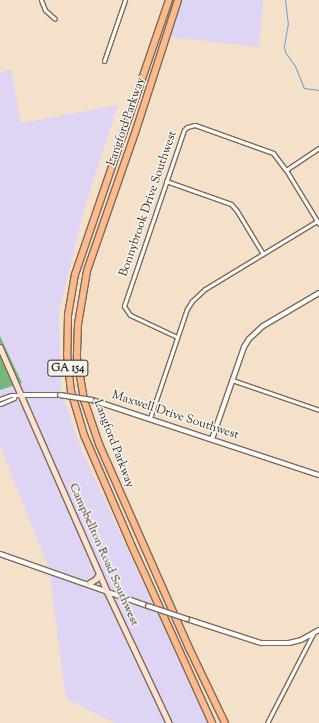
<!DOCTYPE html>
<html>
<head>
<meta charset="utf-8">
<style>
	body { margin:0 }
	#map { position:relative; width:319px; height:723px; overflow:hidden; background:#f5e1ca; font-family:"Sorts Mill Goudy",serif }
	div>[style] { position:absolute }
	.built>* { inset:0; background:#ded5f5 }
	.forest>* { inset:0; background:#73b97e }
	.stream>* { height:1px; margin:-0.5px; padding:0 0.5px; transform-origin:0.5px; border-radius:0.5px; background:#699fd6 }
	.roads { filter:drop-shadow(1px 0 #7c6a5a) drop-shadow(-1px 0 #7c6a5a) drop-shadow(0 1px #7c6a5a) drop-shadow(0 -1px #7c6a5a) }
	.minor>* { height:3px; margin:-1.5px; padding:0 1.5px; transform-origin:1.5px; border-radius:1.5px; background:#fff }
	.tertiary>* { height:4px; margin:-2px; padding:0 2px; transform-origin:2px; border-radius:2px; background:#fff }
	.secondary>* { height:4.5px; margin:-2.25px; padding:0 2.25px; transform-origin:2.25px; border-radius:2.25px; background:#fee3d1 }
	.motorway>* { height:6px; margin:-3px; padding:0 3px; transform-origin:3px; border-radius:3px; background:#fcba8d }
	.bridges { filter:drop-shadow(1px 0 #7c6a5a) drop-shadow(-1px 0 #7c6a5a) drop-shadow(0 1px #7c6a5a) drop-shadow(0 -1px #7c6a5a) }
	.tertiary-bridge>* { height:4px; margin:-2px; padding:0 2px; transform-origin:2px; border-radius:2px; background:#fff }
	span { translate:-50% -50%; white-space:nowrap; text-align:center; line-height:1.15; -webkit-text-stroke:3px #f6f6f2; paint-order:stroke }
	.shield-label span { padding:1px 3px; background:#f6f6f2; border:1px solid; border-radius:3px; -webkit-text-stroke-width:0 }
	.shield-label { font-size:11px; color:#3b2a1e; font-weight:700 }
	.street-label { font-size:12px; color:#3b2a1e }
</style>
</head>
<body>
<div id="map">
	<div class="built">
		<i style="clip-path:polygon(181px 0,263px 0,259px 47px,169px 37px)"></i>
		<i style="clip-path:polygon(11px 69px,21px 123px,118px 105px,84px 210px,59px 312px,61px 391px,82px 451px,208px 723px,115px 723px,66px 699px,49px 569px,0 446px,0 390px,22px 383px,0 336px,0 72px)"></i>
	</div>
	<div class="forest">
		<i style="clip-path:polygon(0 336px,22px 383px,0 390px)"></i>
	</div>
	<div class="stream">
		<i style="left:285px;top:0;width:23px;rotate:83deg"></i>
		<i style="left:288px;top:23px;width:23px;rotate:100deg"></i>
		<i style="left:284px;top:46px;width:6px;rotate:81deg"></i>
		<i style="left:285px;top:52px;width:17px;rotate:54deg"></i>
		<i style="left:295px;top:66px;width:24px;rotate:68deg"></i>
		<i style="left:304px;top:88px;width:15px;rotate:8deg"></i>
	</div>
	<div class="roads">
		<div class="minor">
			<i style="left:41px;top:0;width:11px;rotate:68deg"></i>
			<i style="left:45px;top:10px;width:13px;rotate:42deg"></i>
			<i style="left:104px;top:61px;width:65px;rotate:-71deg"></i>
			<i style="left:286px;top:170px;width:40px;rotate:-34deg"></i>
			<i style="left:166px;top:181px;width:69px;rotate:19.5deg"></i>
			<i style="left:231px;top:204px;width:9px;rotate:49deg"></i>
			<i style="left:237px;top:211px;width:50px;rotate:58.8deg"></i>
			<i style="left:177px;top:337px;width:52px;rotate:-154.9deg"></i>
			<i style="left:130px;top:315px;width:11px;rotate:-124deg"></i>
			<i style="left:124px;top:306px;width:186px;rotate:-71.2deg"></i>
			<i style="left:184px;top:130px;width:4px;rotate:-45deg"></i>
			<i style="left:187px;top:127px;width:8px;rotate:-14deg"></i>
			<i style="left:195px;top:125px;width:83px;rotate:19.7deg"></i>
			<i style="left:273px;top:153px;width:21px;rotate:53deg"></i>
			<i style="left:286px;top:170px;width:63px;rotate:58.6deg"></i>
			<i style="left:232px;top:380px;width:92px;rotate:19deg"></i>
			<i style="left:0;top:399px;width:12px;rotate:-20deg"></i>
			<i style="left:11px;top:395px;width:10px"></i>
			<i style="left:0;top:404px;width:15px;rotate:-23deg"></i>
			<i style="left:14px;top:398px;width:3px;rotate:-72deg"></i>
			<i style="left:150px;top:418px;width:115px;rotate:-71.3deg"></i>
			<i style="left:187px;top:309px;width:9px;rotate:-58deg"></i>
			<i style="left:192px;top:301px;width:18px;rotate:-43deg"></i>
			<i style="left:205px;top:289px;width:131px;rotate:-31.3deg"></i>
			<i style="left:267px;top:723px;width:100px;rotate:-62.7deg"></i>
		</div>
		<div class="tertiary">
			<i style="left:21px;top:395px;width:39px"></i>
			<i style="left:92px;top:400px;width:239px;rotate:18.3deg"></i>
			<i style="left:212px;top:439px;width:97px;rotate:-70.8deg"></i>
			<i style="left:244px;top:347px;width:9px;rotate:-58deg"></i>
			<i style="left:249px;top:339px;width:19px;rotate:-43deg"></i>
			<i style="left:263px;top:326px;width:65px;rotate:-30.5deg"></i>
			<i style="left:0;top:554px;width:157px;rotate:19.4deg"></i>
			<i style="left:187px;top:619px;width:78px;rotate:18deg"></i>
			<i style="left:261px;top:643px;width:28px"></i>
			<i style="left:289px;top:643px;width:12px;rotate:-14deg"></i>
			<i style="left:301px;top:640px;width:21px;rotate:-29deg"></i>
		</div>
		<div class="secondary">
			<i style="left:0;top:347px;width:266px;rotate:66.3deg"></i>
			<i style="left:107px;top:591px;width:146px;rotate:64.8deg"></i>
			<i style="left:88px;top:584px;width:9px;rotate:-32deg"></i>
			<i style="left:96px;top:579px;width:6px;rotate:-59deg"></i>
		</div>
		<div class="motorway">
			<i style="left:169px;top:0;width:290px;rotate:108.9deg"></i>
			<i style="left:75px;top:274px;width:42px;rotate:99.7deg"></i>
			<i style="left:68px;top:315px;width:39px;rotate:91deg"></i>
			<i style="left:67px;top:354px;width:37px;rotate:84deg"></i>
			<i style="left:71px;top:391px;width:46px;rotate:73.5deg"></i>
			<i style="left:84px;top:435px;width:116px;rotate:66.7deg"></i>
			<i style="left:130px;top:542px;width:199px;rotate:65.6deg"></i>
			<i style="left:178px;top:0;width:137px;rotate:107.9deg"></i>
			<i style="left:136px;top:130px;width:149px;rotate:109.2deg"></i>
			<i style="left:87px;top:271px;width:54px;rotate:99.6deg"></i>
			<i style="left:78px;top:324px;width:34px;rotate:92deg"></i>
			<i style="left:77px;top:358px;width:43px;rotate:80.5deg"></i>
			<i style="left:84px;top:400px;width:46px;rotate:71.2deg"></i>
			<i style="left:99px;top:444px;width:223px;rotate:66.2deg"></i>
			<i style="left:189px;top:648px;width:83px;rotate:64.4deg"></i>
		</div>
	</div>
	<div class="bridges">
		<div class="tertiary-bridge">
			<i style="left:60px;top:395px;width:32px;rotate:9deg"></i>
			<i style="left:148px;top:606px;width:41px;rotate:18.4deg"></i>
		</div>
	</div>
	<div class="shield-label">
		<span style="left:68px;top:368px">GA 154</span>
	</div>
	<div class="street-label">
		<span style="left:127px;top:122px;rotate:-71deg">Langford Parkway</span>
		<span style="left:149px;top:204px;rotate:-71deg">Bonnybrook Drive Southwest</span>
		<span style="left:175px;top:416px;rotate:18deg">Maxwell Drive Southwest</span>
		<span style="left:113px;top:444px;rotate:69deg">Langford Parkway</span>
		<span style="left:103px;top:555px;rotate:66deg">Campbellton Road Southwest</span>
	</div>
</div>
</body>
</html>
